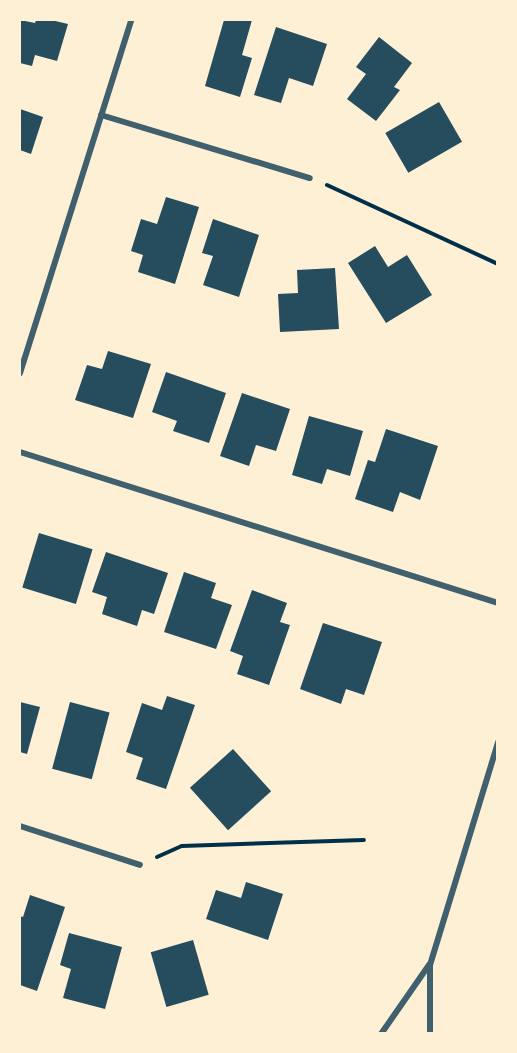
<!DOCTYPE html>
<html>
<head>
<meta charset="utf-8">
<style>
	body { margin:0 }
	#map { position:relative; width:517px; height:1053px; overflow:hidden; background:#fdf0d5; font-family:Inter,sans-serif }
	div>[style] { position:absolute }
	.building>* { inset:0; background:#264d5e; transform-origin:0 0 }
	.path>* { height:4px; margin:-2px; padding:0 2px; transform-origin:2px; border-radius:2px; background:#003049 }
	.minor>* { height:6px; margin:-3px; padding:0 3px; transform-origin:3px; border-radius:3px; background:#3f606c }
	span { translate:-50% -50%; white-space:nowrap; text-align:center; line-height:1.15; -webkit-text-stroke:4.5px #fdf0d5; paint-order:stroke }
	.frame { position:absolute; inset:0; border:21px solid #fdf0d5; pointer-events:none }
</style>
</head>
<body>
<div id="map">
	<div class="building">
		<i style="clip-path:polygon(20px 20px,35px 23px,36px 20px,51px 20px,68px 24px,57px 61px,35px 55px,32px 66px,20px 63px)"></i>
		<i style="clip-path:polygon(224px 20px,252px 20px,242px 55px,252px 58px,240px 97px,205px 86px)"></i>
		<i style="clip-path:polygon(276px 27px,327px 44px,313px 86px,289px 78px,281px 103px,254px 95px)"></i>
		<i style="clip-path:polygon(379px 37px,412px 63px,394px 87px,400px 90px,376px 121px,347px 99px,366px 74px,356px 67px)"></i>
		<i style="left:439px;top:102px;width:46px;height:62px;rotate:60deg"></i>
		<i style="clip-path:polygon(20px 109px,43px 117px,31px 154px,20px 150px)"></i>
		<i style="clip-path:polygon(166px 197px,199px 207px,175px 284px,138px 272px,143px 255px,131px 251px,141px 219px,157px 224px)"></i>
		<i style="clip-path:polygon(213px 219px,259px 235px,239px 297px,203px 285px,213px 256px,202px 253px)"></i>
		<i style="clip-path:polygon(375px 246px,388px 267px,407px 255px,432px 295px,386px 323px,348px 263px)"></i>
		<i style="clip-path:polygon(335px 268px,339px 329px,280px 332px,278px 294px,298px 293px,297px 270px)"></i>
		<i style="clip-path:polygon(108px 351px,151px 364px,133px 418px,75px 400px,87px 365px,102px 369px)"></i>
		<i style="clip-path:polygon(166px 372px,226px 393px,209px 443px,173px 431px,177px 421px,152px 412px)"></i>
		<i style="clip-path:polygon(242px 393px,290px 409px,276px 451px,256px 445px,249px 466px,220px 456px)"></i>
		<i style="clip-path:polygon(309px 416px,363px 431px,350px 476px,327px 469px,322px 484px,292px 475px)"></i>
		<i style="clip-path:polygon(386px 429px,438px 446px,420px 500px,400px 492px,393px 512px,355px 499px,368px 460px,375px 462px)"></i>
		<i style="left:39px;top:533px;width:56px;height:57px;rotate:17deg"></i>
		<i style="clip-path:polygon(106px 552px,168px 573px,154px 614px,142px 610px,137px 626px,102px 614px,107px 597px,92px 592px)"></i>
		<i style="clip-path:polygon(184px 572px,216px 583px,211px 598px,232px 605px,216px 649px,164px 632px)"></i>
		<i style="clip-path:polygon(252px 590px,287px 603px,280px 622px,290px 625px,269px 685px,237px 674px,243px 656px,230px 651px)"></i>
		<i style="clip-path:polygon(323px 623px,382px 642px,364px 695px,346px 689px,341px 704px,300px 689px)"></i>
		<i style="clip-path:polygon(167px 696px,195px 705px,166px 789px,136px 779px,143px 758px,126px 752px,142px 703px,162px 710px)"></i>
		<i style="clip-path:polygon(20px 702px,40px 707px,27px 754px,20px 752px)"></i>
		<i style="left:70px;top:702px;width:41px;height:69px;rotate:15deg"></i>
		<i style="left:233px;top:749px;width:57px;height:58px;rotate:48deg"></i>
		<i style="clip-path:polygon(246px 882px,283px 894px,268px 940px,206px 919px,216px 890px,241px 898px)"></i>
		<i style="clip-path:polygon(30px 895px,65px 907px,37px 991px,20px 985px,20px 916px,23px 917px)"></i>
		<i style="clip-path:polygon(69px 933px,122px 947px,105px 1009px,63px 998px,71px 969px,60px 965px)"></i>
		<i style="left:193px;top:940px;width:57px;height:44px;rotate:74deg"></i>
	</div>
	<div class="path">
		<i style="left:327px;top:185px;width:188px;rotate:24.8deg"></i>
		<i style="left:157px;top:857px;width:27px;rotate:-24deg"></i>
		<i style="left:182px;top:846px;width:182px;rotate:-1.9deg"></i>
	</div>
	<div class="minor">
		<i style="left:101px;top:115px;width:218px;rotate:16.8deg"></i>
		<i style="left:20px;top:373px;width:370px;rotate:-72.5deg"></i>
		<i style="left:20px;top:452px;width:501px;rotate:17.53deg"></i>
		<i style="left:20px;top:826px;width:126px;rotate:18deg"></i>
		<i style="left:381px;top:1034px;width:84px;rotate:-55.2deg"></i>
		<i style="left:430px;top:1034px;width:69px;rotate:-90deg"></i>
		<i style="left:430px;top:965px;width:233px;rotate:-73deg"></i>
	</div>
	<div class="frame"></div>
</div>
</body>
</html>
